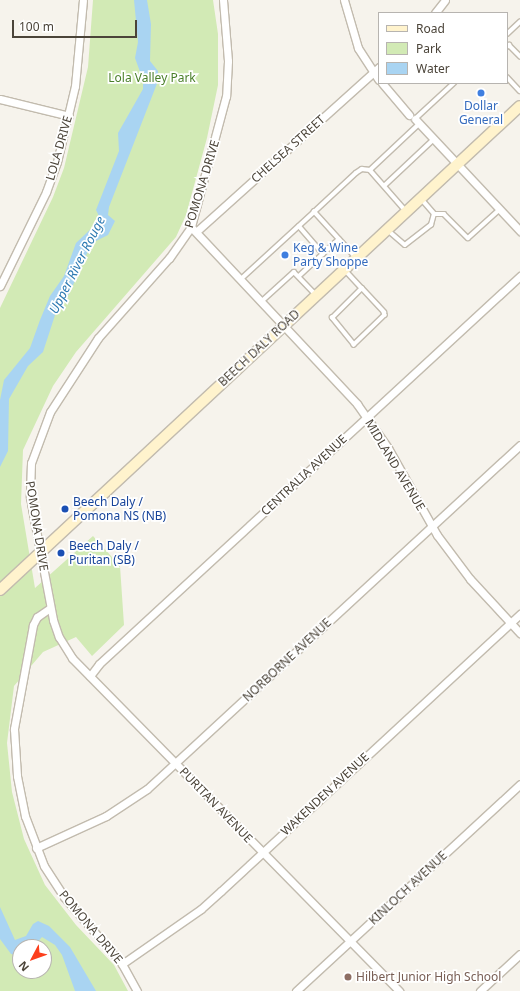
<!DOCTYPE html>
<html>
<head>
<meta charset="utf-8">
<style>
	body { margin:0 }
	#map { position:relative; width:520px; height:991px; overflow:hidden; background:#f6f3ec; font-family:"Noto Sans",sans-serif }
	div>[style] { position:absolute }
	.green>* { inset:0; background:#d2eab5 }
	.water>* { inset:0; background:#a9d4f2 }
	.roads { filter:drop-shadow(1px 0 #c2bbae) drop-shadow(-1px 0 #c2bbae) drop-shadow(0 1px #c2bbae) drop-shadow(0 -1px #c2bbae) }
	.service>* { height:3.5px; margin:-1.75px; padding:0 1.75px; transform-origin:1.75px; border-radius:1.75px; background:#fff }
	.minor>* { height:7px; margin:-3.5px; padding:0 3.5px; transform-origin:3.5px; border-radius:3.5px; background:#fff }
	.secondary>* { height:10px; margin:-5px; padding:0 5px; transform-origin:5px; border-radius:5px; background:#fff3cd }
	.dots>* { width:11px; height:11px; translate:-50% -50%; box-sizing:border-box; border:2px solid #fff; border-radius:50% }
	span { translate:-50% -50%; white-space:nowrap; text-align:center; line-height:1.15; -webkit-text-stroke:3.5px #fff; paint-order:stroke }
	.park-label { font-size:12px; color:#4a7f2a }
	.shop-label { font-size:12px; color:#366cbe }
	.left { translate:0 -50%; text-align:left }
	.street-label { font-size:12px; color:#4b4439 }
	.transit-label { font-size:12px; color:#164399 }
	.education-label { font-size:12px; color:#785e54 }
	.water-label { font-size:13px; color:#2e7ab2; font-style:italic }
	.legend { position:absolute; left:378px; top:12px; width:130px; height:72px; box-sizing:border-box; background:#fff; border:1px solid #b7b4b0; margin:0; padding:5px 7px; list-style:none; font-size:12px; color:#4b4439 }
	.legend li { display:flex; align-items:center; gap:8px; height:20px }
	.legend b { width:20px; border:1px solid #b7b4b0 }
	.north { position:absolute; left:12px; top:939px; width:40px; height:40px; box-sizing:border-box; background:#fff; border:1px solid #b7b4b0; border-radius:50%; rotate:229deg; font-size:11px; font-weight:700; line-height:16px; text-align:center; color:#4b4439 }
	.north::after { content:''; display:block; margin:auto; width:14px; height:18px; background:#fc3f1d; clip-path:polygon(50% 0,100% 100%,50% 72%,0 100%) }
	.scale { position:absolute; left:12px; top:20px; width:125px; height:18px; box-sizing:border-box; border:2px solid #4b4439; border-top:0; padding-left:5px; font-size:12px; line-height:14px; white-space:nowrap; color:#4b4439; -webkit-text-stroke:3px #fff; paint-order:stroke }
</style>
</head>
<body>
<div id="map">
	<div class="green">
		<i style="clip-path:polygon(evenodd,93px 0,213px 0,218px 34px,218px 85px,207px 138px,186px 215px,176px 237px,76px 352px,53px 386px,23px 450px,21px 504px,35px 588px,93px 536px,120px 566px,124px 625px,92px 656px,76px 637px,43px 652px,14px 686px,7px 743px,12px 792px,24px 839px,45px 885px,76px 925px,114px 965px,128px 991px,0 991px,0 308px,53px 197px,64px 168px,88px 67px,93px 0,20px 947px,44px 947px,44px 971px,20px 971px,20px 947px)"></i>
	</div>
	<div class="water">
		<i style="clip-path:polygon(134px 0,147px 0,151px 24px,150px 61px,158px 71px,158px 81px,109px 207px,108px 215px,115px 221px,108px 235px,94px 242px,89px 249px,69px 294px,57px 309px,43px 352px,28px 366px,9px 399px,8px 451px,0 467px,0 400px,4px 380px,30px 348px,40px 320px,50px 296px,64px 276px,76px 243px,96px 224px,99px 216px,96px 210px,119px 151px,118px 133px,143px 89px,143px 80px,135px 58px,138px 42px)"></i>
		<i style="clip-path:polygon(0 907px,15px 940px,26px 936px,33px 924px,38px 921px,49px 926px,70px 947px,96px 991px,75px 991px,62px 955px,55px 945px,42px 937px,33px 947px,20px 947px,20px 956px,11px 954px,0 939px)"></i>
	</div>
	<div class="roads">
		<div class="service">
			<i style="left:507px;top:34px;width:18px;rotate:-43deg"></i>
			<i style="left:507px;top:47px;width:3px;rotate:-45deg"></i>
			<i style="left:509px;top:45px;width:16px;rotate:45deg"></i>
			<i style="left:507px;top:77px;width:19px;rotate:47deg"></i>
			<i style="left:415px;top:119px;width:53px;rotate:-42.7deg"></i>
			<i style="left:370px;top:170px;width:67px;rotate:-43.2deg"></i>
			<i style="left:384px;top:186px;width:67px;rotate:-43.2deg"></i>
			<i style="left:434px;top:214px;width:10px"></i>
			<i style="left:444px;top:214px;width:34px;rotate:45deg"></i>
			<i style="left:468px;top:238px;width:42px;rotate:-42.1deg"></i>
			<i style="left:299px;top:226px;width:37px;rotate:49deg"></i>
			<i style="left:389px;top:231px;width:21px;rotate:41deg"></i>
			<i style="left:405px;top:245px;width:33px;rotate:-38deg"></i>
			<i style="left:431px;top:225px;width:11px;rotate:-75deg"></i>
			<i style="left:434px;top:214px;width:20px;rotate:-131deg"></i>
			<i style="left:355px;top:257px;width:61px;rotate:-132.3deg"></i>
			<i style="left:314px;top:212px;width:57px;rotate:-42.9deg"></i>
			<i style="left:356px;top:173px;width:7px;rotate:-34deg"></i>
			<i style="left:362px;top:169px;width:8px;rotate:7deg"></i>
			<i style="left:370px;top:170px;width:55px;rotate:48.7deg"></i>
			<i style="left:345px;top:270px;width:25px;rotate:47deg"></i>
			<i style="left:362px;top:288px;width:33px;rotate:47deg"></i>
			<i style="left:384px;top:312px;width:3px;rotate:72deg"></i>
			<i style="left:385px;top:315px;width:43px;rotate:135.9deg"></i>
			<i style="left:354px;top:345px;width:35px;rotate:-129deg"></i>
			<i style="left:332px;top:318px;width:42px;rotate:-45deg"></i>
			<i style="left:299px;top:276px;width:54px;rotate:-42.8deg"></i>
			<i style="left:241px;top:279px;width:99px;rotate:-42.5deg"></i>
			<i style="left:262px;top:301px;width:43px;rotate:-42.2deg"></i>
			<i style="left:294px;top:272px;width:30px;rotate:46deg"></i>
		</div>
		<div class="minor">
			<i style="left:223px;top:0;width:61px;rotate:85.3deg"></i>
			<i style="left:228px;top:61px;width:35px;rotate:93deg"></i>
			<i style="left:226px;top:96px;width:136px;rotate:105deg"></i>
			<i style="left:191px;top:227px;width:38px;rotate:125deg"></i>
			<i style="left:169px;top:258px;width:107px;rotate:131.6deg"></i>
			<i style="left:98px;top:338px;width:88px;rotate:123deg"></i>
			<i style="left:50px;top:412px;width:54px;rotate:110.4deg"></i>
			<i style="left:31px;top:463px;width:34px;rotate:92deg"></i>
			<i style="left:30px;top:497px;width:22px;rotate:80deg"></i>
			<i style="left:34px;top:519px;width:103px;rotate:79.3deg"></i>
			<i style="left:53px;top:620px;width:18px;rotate:71deg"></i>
			<i style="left:59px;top:637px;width:25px;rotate:58deg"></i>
			<i style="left:72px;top:658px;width:467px;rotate:45.5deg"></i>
			<i style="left:344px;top:0;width:50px;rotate:73.7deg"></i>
			<i style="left:358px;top:48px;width:38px;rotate:57deg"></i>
			<i style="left:435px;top:13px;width:16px;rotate:-52deg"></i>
			<i style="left:382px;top:83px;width:42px;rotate:49.8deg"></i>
			<i style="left:0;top:99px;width:71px;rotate:13.8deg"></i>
			<i style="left:415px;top:119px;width:154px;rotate:46.8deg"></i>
			<i style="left:191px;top:227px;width:243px;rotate:46.8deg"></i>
			<i style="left:357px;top:404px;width:54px;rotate:54.8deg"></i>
			<i style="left:388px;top:448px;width:100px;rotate:60.6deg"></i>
			<i style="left:437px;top:535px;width:55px;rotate:53.1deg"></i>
			<i style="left:470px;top:579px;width:74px;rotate:47.2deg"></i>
			<i style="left:197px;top:231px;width:245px;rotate:-42deg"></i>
			<i style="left:0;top:286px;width:105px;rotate:-63.9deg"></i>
			<i style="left:46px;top:192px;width:32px;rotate:-70deg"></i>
			<i style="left:57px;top:162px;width:78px;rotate:-76.7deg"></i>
			<i style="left:75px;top:86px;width:86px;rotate:-84.7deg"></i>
			<i style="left:50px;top:608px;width:16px;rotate:145deg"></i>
			<i style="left:37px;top:617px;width:9px;rotate:117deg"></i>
			<i style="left:33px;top:625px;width:106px;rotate:100.4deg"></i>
			<i style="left:14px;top:729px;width:47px;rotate:86.3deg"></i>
			<i style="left:17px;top:776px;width:41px;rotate:78.7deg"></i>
			<i style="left:25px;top:816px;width:53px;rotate:69.2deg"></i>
			<i style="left:44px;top:866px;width:37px;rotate:57deg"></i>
			<i style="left:64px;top:897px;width:89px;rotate:49.1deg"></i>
			<i style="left:122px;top:964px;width:31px;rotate:61deg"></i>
			<i style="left:90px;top:676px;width:15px;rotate:-53deg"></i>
			<i style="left:99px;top:664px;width:573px;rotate:-42.66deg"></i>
			<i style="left:36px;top:848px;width:77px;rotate:-24.6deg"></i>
			<i style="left:106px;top:816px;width:49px;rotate:-33.4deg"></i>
			<i style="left:147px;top:789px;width:507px;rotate:-42.68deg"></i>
			<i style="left:122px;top:964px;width:96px;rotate:-34.8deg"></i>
			<i style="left:201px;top:909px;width:27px;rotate:-42deg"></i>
			<i style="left:221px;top:891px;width:408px;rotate:-42.8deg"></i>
			<i style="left:296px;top:991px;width:305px;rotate:-42.7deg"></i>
			<i style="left:480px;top:991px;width:54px;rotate:-42.8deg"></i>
		</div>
		<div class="secondary">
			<i style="left:0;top:590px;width:710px;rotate:-42.95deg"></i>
		</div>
	</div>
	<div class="dots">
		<i style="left:481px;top:93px;background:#3f7fe0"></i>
		<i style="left:285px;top:255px;background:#3f7fe0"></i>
		<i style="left:65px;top:509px;background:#1a4fb4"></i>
		<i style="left:61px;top:553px;background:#1a4fb4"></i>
		<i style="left:348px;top:977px;background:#8d6e63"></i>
	</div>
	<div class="park-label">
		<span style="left:152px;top:78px">Lola Valley Park</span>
	</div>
	<div class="shop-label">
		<span style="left:481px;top:113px">Dollar<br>General</span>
		<span class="left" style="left:293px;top:255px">Keg &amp; Wine<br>Party Shoppe</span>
	</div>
	<div class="street-label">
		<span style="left:59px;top:148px;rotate:-74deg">LOLA DRIVE</span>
		<span style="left:288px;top:149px;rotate:-42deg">CHELSEA STREET</span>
		<span style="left:202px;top:184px;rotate:-73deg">POMONA DRIVE</span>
		<span style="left:259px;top:348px;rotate:-43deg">BEECH DALY ROAD</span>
		<span style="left:395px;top:465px;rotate:59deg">MIDLAND AVENUE</span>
		<span style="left:304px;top:475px;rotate:-43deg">CENTRALIA AVENUE</span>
		<span style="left:37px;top:526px;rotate:81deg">POMONA DRIVE</span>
		<span style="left:287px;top:660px;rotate:-43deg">NORBORNE AVENUE</span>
		<span style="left:325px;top:794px;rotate:-43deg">WAKENDEN AVENUE</span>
		<span style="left:216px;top:805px;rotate:46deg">PURITAN AVENUE</span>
		<span style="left:408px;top:888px;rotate:-43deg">KINLOCH AVENUE</span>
		<span style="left:91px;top:927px;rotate:50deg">POMONA DRIVE</span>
	</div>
	<div class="transit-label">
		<span class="left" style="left:73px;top:509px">Beech Daly /<br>Pomona NS (NB)</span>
		<span class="left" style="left:69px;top:553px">Beech Daly /<br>Puritan (SB)</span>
	</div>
	<div class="education-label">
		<span class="left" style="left:356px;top:977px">Hilbert Junior High School</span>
	</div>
	<div class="water-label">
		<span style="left:77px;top:265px;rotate:-63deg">Upper River Rouge</span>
	</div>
	<ul class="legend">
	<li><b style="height:5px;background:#fff3cd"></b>Road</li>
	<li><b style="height:11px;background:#d2eab5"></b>Park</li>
	<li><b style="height:11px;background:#a9d4f2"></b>Water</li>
	</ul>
	<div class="north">N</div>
	<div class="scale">100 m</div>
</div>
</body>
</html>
